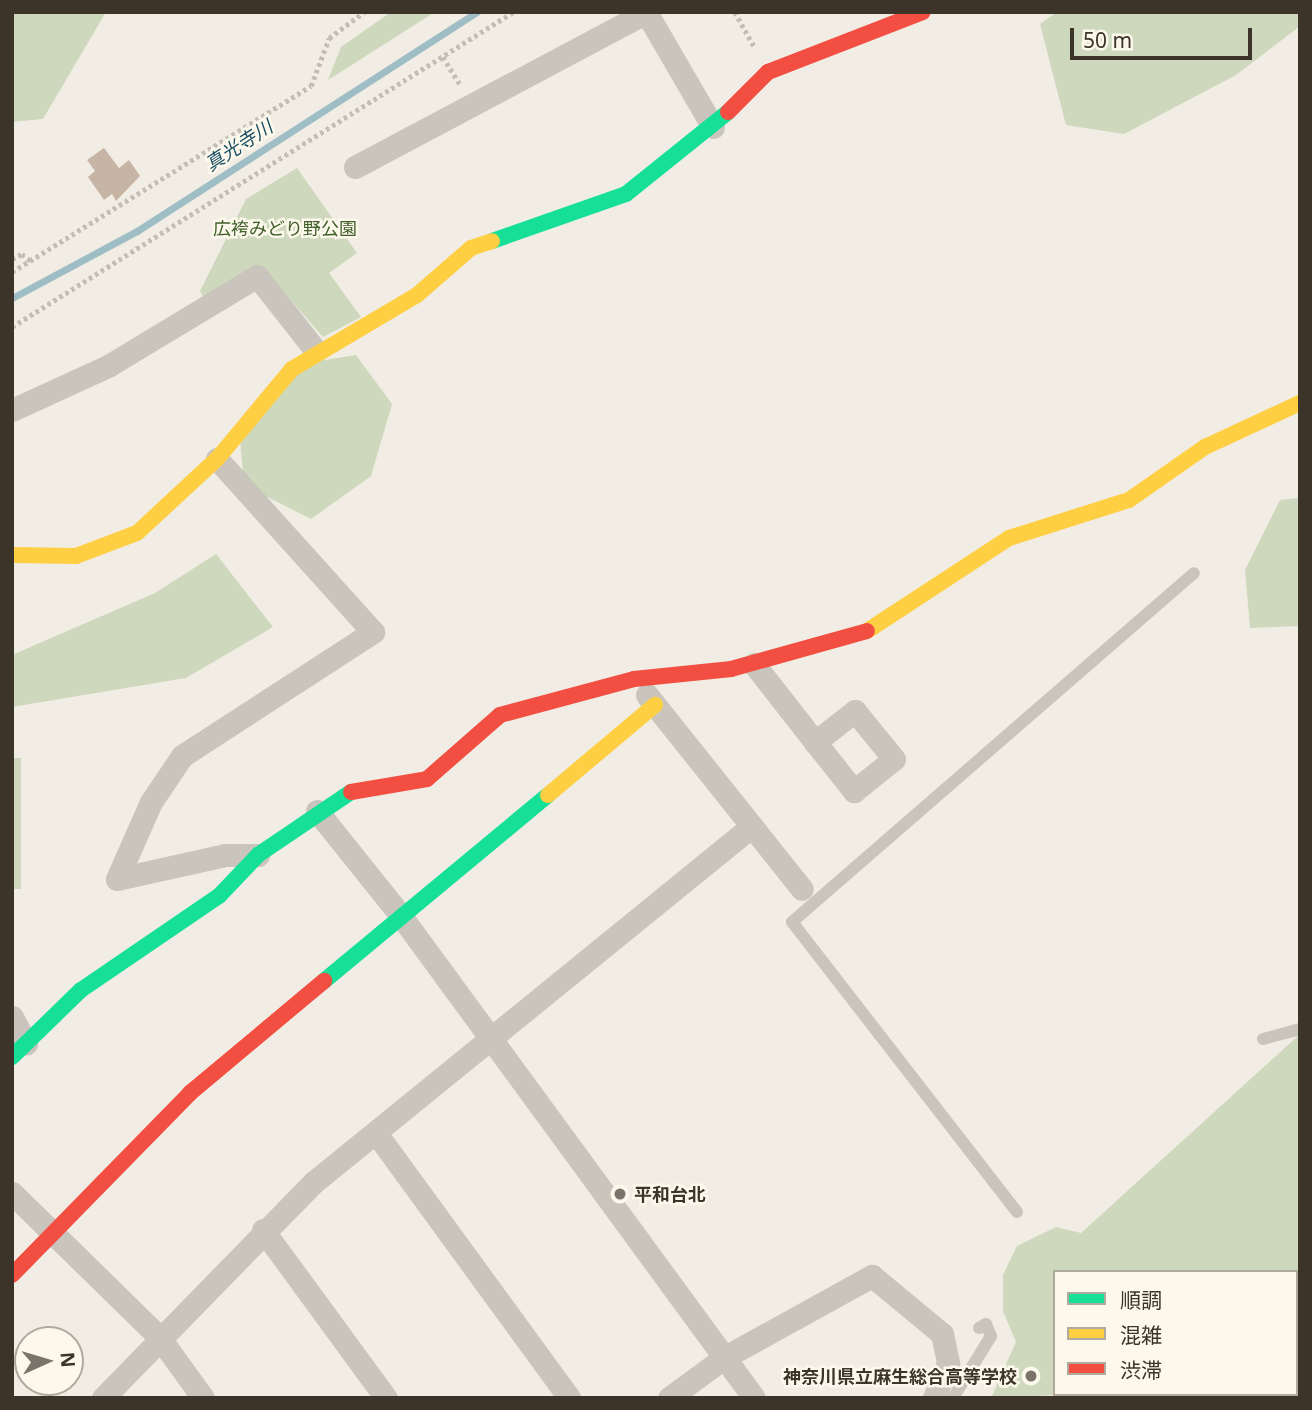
<!DOCTYPE html>
<html>
<head>
<meta charset="utf-8">
<style>
	body { margin:0 }
	#map { position:relative; width:1312px; height:1410px; overflow:hidden; background:#f1ede4; font-family:"Noto Sans","Noto Sans JP",sans-serif }
	div>[style] { position:absolute }
	.green>* { inset:0; background:#cdd8bc; transform-origin:0 0 }
	.stream>* { height:7px; margin:-3.5px; padding:0 3.5px; transform-origin:3.5px; border-radius:3.5px; background:#9ebdc4 }
	.building>* { inset:0; background:#c6b5a4 }
	.path>* { height:4.5px; margin-top:-2.25px; transform-origin:0; background:repeating-linear-gradient(90deg,#c3beb4 0 3.5px,transparent 0 7px) }
	.lane>* { height:12px; margin:-6px; padding:0 6px; transform-origin:6px; border-radius:6px; background:#cac5bc }
	.street>* { height:23px; margin:-11.5px; padding:0 11.5px; transform-origin:11.5px; border-radius:11.5px; background:#cac5bc }
	.fast>* { height:16px; margin:-8px; padding:0 8px; transform-origin:8px; border-radius:8px; background:#16e098 }
	.slow>* { height:16px; margin:-8px; padding:0 8px; transform-origin:8px; border-radius:8px; background:#ffcf43 }
	.jam>* { height:16px; margin:-8px; padding:0 8px; transform-origin:8px; border-radius:8px; background:#f24e42 }
	.dots>* { width:19px; height:19px; translate:-50% -50%; box-sizing:border-box; border:4px solid #fcf8ec; border-radius:50% }
	span { translate:-50% -50%; white-space:nowrap; text-align:center; line-height:1.15; -webkit-text-stroke:5px #fcf8ec; paint-order:stroke }
	.park-label { font-size:18px; color:#405e29 }
	.poi-label { font-size:18px; color:#3c3329; font-weight:700 }
	.left { translate:0 -50%; text-align:left }
	.right { translate:-100% -50%; text-align:right }
	.water-label { font-size:19px; color:#194f64; font-style:italic }
	.frame { position:absolute; inset:0; border:14px solid #3c3329; pointer-events:none }
	.legend { position:absolute; left:1053px; top:1270px; width:245px; height:126px; box-sizing:border-box; background:#fcf8ec; border:2px solid #afa99e; margin:0; padding:9px 12px; list-style:none; font-size:21px; color:#3c3329 }
	.legend li { display:flex; align-items:center; gap:14px; height:35px }
	.legend b { width:35px; border:2px solid #afa99e }
	.north { position:absolute; left:14px; top:1326px; width:70px; height:70px; box-sizing:border-box; background:#fcf8ec; border:2px solid #afa99e; border-radius:50%; rotate:86deg; font-size:19px; font-weight:700; line-height:28px; text-align:center; color:#3c3329 }
	.north::after { content:''; display:block; margin:auto; width:24px; height:32px; background:#7b746a; clip-path:polygon(50% 0,100% 100%,50% 72%,0 100%) }
	.scale { position:absolute; left:1070px; top:28px; width:182px; height:32px; box-sizing:border-box; border:4px solid #3c3329; border-top:0; padding-left:9px; font-size:21px; line-height:24px; white-space:nowrap; color:#3c3329; -webkit-text-stroke:5px #fcf8ec; paint-order:stroke }
</style>
</head>
<body>
<div id="map">
	<div class="green">
		<i style="clip-path:polygon(12px 12px,106px 12px,43px 119px,12px 122px)"></i>
		<i style="clip-path:polygon(391px 12px,435px 12px,328px 80px,341px 47px)"></i>
		<i style="clip-path:polygon(1057px 12px,1300px 12px,1300px 26px,1236px 75px,1124px 134px,1066px 125px,1040px 24px)"></i>
		<i style="clip-path:polygon(297px 168px,357px 253px,329px 273px,361px 317px,323px 337px,260px 265px,205px 300px,200px 291px,246px 199px)"></i>
		<i style="clip-path:polygon(356px 355px,392px 404px,371px 476px,311px 519px,244px 485px,240px 440px,287px 366px)"></i>
		<i style="clip-path:polygon(1300px 498px,1300px 626px,1250px 628px,1245px 570px,1280px 500px)"></i>
		<i style="clip-path:polygon(216px 554px,273px 627px,186px 678px,12px 707px,12px 655px,155px 593px)"></i>
		<i style="left:21px;top:758px;width:131px;height:9px;rotate:90deg"></i>
		<i style="clip-path:polygon(1300px 1034px,1300px 1398px,1267px 1394px,1296px 1394px,1296px 1272px,1055px 1272px,1055px 1394px,1078px 1394px,991px 1398px,1016px 1342px,1003px 1311px,1003px 1275px,1017px 1246px,1056px 1227px,1081px 1233px)"></i>
	</div>
	<div class="stream">
		<i style="left:12px;top:298px;width:142px;rotate:-28.2deg"></i>
		<i style="left:137px;top:231px;width:404px;rotate:-32.8deg"></i>
	</div>
	<div class="building">
		<i style="clip-path:polygon(104px 148px,119px 168px,129px 160px,140px 176px,116px 201px,112px 194px,104px 200px,88px 177px,95px 171px,87px 160px)"></i>
	</div>
	<div class="path">
		<i style="left:735px;top:12px;width:41px;rotate:60.9deg"></i>
		<i style="left:443px;top:57px;width:34px;rotate:58deg"></i>
		<i style="left:12px;top:259px;width:11px;rotate:-27deg"></i>
		<i style="left:22px;top:254px;width:11px;rotate:38deg"></i>
		<i style="left:12px;top:272px;width:352px;rotate:-31.9deg"></i>
		<i style="left:311px;top:86px;width:51px;rotate:-69.4deg"></i>
		<i style="left:329px;top:38px;width:44px;rotate:-36.6deg"></i>
		<i style="left:12px;top:327px;width:592px;rotate:-32.16deg"></i>
	</div>
	<div class="lane">
		<i style="left:1263px;top:1039px;width:38px;rotate:-15deg"></i>
		<i style="left:1017px;top:1212px;width:367px;rotate:-127.8deg"></i>
		<i style="left:792px;top:922px;width:532px;rotate:-40.96deg"></i>
		<i style="left:953px;top:1398px;width:73px;rotate:-58.5deg"></i>
		<i style="left:991px;top:1336px;width:13px;rotate:-113deg"></i>
		<i style="left:986px;top:1324px;width:8px;rotate:150deg"></i>
	</div>
	<div class="street">
		<i style="left:355px;top:167px;width:330px;rotate:-28deg"></i>
		<i style="left:646px;top:12px;width:133px;rotate:59.8deg"></i>
		<i style="left:12px;top:410px;width:106px;rotate:-24.6deg"></i>
		<i style="left:108px;top:366px;width:174px;rotate:-31.1deg"></i>
		<i style="left:257px;top:276px;width:95px;rotate:51.8deg"></i>
		<i style="left:754px;top:664px;width:99px;rotate:52deg"></i>
		<i style="left:815px;top:742px;width:63px;rotate:51.5deg"></i>
		<i style="left:854px;top:791px;width:51px;rotate:-38.7deg"></i>
		<i style="left:894px;top:759px;width:62px;rotate:-129.1deg"></i>
		<i style="left:855px;top:711px;width:51px;rotate:142.2deg"></i>
		<i style="left:647px;top:695px;width:248px;rotate:51.4deg"></i>
		<i style="left:317px;top:811px;width:134px;rotate:51.3deg"></i>
		<i style="left:401px;top:916px;width:597px;rotate:53.78deg"></i>
		<i style="left:117px;top:879px;width:84px;rotate:-66.2deg"></i>
		<i style="left:151px;top:802px;width:55px;rotate:-56deg"></i>
		<i style="left:182px;top:756px;width:228px;rotate:-33deg"></i>
		<i style="left:373px;top:632px;width:233px;rotate:-132deg"></i>
		<i style="left:117px;top:879px;width:111px;rotate:-12.5deg"></i>
		<i style="left:225px;top:855px;width:33px"></i>
		<i style="left:12px;top:1017px;width:30px;rotate:62deg"></i>
		<i style="left:376px;top:1133px;width:328px;rotate:53.9deg"></i>
		<i style="left:12px;top:1193px;width:206px;rotate:44.4deg"></i>
		<i style="left:159px;top:1337px;width:75px;rotate:54.2deg"></i>
		<i style="left:263px;top:1230px;width:208px;rotate:53.8deg"></i>
		<i style="left:103px;top:1398px;width:302px;rotate:-45.7deg"></i>
		<i style="left:314px;top:1182px;width:564px;rotate:-39.1deg"></i>
		<i style="left:669px;top:1398px;width:69px;rotate:-36.2deg"></i>
		<i style="left:725px;top:1357px;width:168px;rotate:-28.9deg"></i>
		<i style="left:872px;top:1276px;width:91px;rotate:39.6deg"></i>
		<i style="left:942px;top:1334px;width:30px;rotate:78deg"></i>
		<i style="left:948px;top:1363px;width:38px;rotate:112deg"></i>
	</div>
	<div class="fast">
		<i style="left:492px;top:241px;width:142px;rotate:-19.3deg"></i>
		<i style="left:626px;top:194px;width:131px;rotate:-38.8deg"></i>
		<i style="left:324px;top:981px;width:291px;rotate:-39.7deg"></i>
		<i style="left:12px;top:1057px;width:96px;rotate:-44.2deg"></i>
		<i style="left:81px;top:990px;width:167px;rotate:-34.3deg"></i>
		<i style="left:219px;top:896px;width:57px;rotate:-46.4deg"></i>
		<i style="left:258px;top:855px;width:112px;rotate:-34.1deg"></i>
	</div>
	<div class="slow">
		<i style="left:12px;top:555px;width:64px;rotate:0.9deg"></i>
		<i style="left:76px;top:556px;width:65px;rotate:-20.7deg"></i>
		<i style="left:137px;top:533px;width:109px;rotate:-42.8deg"></i>
		<i style="left:217px;top:459px;width:117px;rotate:-50.2deg"></i>
		<i style="left:292px;top:369px;width:145px;rotate:-30.6deg"></i>
		<i style="left:417px;top:295px;width:72px;rotate:-41deg"></i>
		<i style="left:471px;top:248px;width:22px;rotate:-18deg"></i>
		<i style="left:867px;top:631px;width:170px;rotate:-33.2deg"></i>
		<i style="left:1009px;top:538px;width:126px;rotate:-17.6deg"></i>
		<i style="left:1129px;top:500px;width:93px;rotate:-34.9deg"></i>
		<i style="left:1205px;top:447px;width:105px;rotate:-24.9deg"></i>
		<i style="left:548px;top:795px;width:140px;rotate:-40.1deg"></i>
	</div>
	<div class="jam">
		<i style="left:728px;top:112px;width:57px;rotate:-45deg"></i>
		<i style="left:768px;top:72px;width:166px;rotate:-21.2deg"></i>
		<i style="left:351px;top:792px;width:77px;rotate:-9.7deg"></i>
		<i style="left:427px;top:779px;width:97px;rotate:-41.2deg"></i>
		<i style="left:500px;top:715px;width:139px;rotate:-15deg"></i>
		<i style="left:634px;top:679px;width:98px;rotate:-5.9deg"></i>
		<i style="left:731px;top:669px;width:141px;rotate:-15.6deg"></i>
		<i style="left:12px;top:1275px;width:255px;rotate:-45.6deg"></i>
		<i style="left:190px;top:1093px;width:175px;rotate:-39.9deg"></i>
	</div>
	<div class="dots">
		<i style="left:620px;top:1194px;background:#7b746a"></i>
		<i style="left:1031px;top:1376px;background:#7b746a"></i>
	</div>
	<div class="park-label">
		<span style="left:285px;top:228px">広袴みどり野公園</span>
	</div>
	<div class="poi-label">
		<span class="left" style="left:634px;top:1194px">平和台北</span>
		<span class="right" style="left:1017px;top:1376px">神奈川県立麻生総合高等学校</span>
	</div>
	<div class="water-label">
		<span style="left:239px;top:146px;rotate:-33deg">真光寺川</span>
	</div>
	<div class="frame"></div>
	<ul class="legend">
	<li><b style="height:9px;background:#16e098"></b>順調</li>
	<li><b style="height:9px;background:#ffcf43"></b>混雑</li>
	<li><b style="height:9px;background:#f24e42"></b>渋滞</li>
	</ul>
	<div class="north">N</div>
	<div class="scale">50 m</div>
</div>
</body>
</html>
